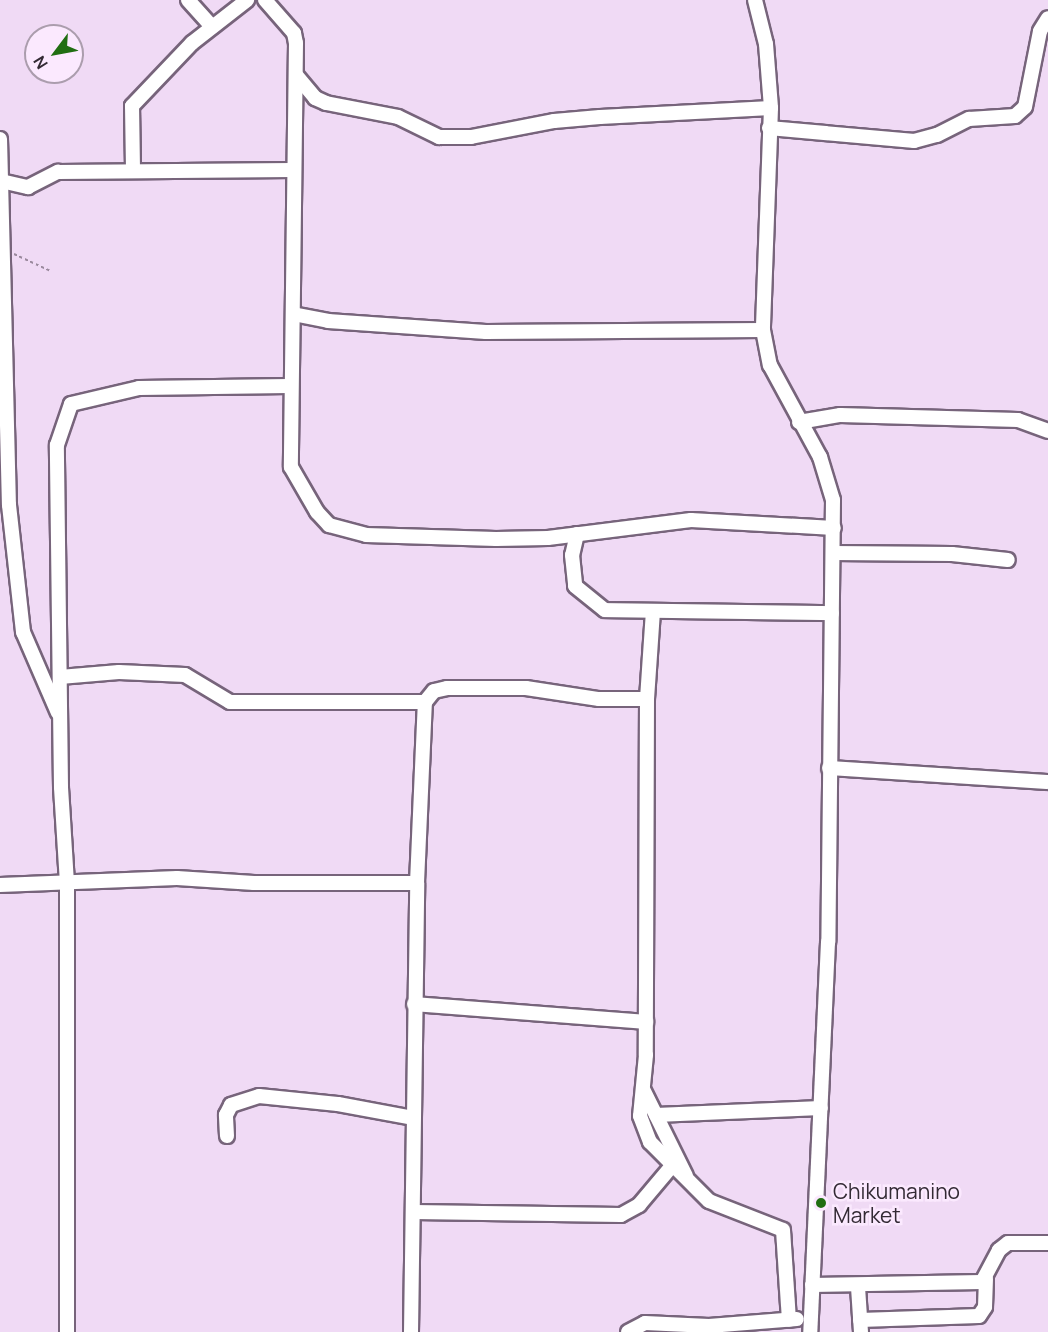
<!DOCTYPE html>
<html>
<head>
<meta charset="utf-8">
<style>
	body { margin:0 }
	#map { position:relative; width:1048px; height:1332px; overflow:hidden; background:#f0daf5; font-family:Manrope,sans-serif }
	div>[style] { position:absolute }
	.path>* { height:2px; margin-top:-1px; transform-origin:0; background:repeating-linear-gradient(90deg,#9a899d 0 3px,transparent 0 6px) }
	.roads { filter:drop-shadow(2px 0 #77647b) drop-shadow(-2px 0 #77647b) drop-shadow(0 2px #77647b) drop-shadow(0 -2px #77647b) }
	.minor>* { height:14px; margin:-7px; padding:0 7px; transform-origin:7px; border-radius:7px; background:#fff }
	.dots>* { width:16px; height:16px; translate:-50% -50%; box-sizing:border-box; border:3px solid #fbe9fe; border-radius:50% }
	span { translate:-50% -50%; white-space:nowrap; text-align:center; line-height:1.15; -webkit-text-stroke:5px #fbe9fe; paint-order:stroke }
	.poi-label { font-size:21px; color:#332a34 }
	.left { translate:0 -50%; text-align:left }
	.north { position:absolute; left:24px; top:24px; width:60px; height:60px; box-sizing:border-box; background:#fbe9fe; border:2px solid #ab9dad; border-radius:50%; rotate:238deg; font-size:16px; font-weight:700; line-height:24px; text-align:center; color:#332a34 }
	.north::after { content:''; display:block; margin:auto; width:21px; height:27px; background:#216e12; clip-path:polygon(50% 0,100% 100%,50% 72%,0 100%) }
</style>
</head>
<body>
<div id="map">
	<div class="path">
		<i style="left:14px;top:254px;width:40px;rotate:25deg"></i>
	</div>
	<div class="roads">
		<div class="minor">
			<i style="left:188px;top:0;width:36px;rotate:48deg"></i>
			<i style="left:265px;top:0;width:44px;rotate:48.7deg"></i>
			<i style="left:294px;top:33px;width:10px;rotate:79deg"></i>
			<i style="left:296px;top:43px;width:424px;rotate:90.7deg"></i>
			<i style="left:291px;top:467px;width:52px;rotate:60deg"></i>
			<i style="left:317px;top:512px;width:18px;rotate:47deg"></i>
			<i style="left:329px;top:525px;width:38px;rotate:15deg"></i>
			<i style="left:366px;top:535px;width:130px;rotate:1.8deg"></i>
			<i style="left:496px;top:539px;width:52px;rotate:-1.1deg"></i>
			<i style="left:548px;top:538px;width:144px;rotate:-7.2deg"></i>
			<i style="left:691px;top:520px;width:143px;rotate:3.2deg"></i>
			<i style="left:755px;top:0;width:45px;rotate:76deg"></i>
			<i style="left:766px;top:44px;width:64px;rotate:85.5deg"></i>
			<i style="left:771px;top:108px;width:222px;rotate:92.1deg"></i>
			<i style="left:763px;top:330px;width:36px;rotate:79deg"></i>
			<i style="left:770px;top:365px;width:105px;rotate:61.5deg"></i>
			<i style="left:820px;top:457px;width:45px;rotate:73.2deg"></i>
			<i style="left:833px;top:500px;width:442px;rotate:90.6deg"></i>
			<i style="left:828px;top:942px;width:390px;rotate:92.6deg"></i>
			<i style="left:296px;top:75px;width:30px;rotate:50deg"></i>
			<i style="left:315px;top:98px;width:12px;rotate:24deg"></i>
			<i style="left:326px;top:103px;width:73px;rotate:11deg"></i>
			<i style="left:398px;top:117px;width:46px;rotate:26deg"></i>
			<i style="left:439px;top:137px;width:32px"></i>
			<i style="left:471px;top:137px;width:85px;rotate:-10.9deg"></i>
			<i style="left:554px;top:121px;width:46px;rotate:-5deg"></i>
			<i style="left:600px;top:117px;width:171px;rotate:-3deg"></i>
			<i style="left:769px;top:128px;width:146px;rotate:5.1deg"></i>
			<i style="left:914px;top:141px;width:24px;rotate:-15deg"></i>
			<i style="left:937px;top:135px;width:36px;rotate:-27deg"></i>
			<i style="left:969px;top:119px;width:46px;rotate:-3.7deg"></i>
			<i style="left:1015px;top:116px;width:13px;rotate:-42deg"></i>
			<i style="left:1025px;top:107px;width:77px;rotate:-78.8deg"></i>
			<i style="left:1040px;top:31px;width:15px;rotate:-58deg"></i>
			<i style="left:0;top:139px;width:366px;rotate:88.6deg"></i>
			<i style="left:9px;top:505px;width:128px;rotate:83.7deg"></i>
			<i style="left:23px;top:632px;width:88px;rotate:66.6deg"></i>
			<i style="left:133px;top:169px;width:63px;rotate:-90.9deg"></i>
			<i style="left:132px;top:106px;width:87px;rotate:-46.4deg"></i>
			<i style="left:192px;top:43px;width:70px;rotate:-38deg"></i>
			<i style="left:1px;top:181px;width:28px;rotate:13deg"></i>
			<i style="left:28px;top:187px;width:34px;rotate:-27deg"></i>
			<i style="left:58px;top:172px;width:235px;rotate:-0.5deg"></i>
			<i style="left:293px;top:314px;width:36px;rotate:11deg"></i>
			<i style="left:328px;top:321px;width:158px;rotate:4deg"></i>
			<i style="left:486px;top:332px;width:277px;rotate:-0.4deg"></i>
			<i style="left:799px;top:422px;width:42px;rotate:-9.7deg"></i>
			<i style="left:840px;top:415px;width:178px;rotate:1.6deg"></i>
			<i style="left:1018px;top:420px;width:32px;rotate:20deg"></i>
			<i style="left:577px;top:534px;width:22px;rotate:103deg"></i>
			<i style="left:572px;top:555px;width:31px;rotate:84deg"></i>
			<i style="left:575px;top:586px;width:38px;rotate:39deg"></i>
			<i style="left:605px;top:610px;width:227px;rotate:0.8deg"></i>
			<i style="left:833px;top:553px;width:119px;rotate:0.5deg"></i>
			<i style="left:952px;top:554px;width:56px;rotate:6.1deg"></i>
			<i style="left:653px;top:611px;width:88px;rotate:93.9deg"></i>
			<i style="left:647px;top:699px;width:356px;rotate:90.2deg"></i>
			<i style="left:646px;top:1055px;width:61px;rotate:95.6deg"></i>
			<i style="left:640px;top:1116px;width:28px;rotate:69deg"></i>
			<i style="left:650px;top:1142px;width:83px;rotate:45deg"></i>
			<i style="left:709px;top:1201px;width:79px;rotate:21.4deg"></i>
			<i style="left:783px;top:1230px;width:90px;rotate:86.2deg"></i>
			<i style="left:60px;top:677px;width:59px;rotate:-4.8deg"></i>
			<i style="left:119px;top:672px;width:66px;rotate:2.6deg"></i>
			<i style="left:185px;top:675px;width:52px;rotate:31deg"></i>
			<i style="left:230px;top:702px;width:195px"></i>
			<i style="left:829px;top:768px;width:219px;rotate:3.7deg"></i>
			<i style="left:0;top:885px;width:177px;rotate:-2.3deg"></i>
			<i style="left:177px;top:878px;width:77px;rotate:3.7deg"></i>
			<i style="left:254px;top:883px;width:163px"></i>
			<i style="left:414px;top:1004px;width:233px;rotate:4.4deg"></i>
			<i style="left:643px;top:1089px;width:97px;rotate:63.7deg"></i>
			<i style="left:656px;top:1115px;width:165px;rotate:-2.4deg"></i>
			<i style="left:227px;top:1136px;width:21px;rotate:-93deg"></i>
			<i style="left:226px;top:1115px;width:11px;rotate:-63deg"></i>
			<i style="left:231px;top:1105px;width:29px;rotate:-18deg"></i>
			<i style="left:259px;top:1096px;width:79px;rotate:5.8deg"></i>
			<i style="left:338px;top:1104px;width:76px;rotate:10.6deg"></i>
			<i style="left:414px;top:1212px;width:207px;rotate:0.8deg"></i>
			<i style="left:621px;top:1215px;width:21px;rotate:-29deg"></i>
			<i style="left:639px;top:1205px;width:50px;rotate:-49.9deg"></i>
			<i style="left:812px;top:1285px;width:170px;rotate:-1deg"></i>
			<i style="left:982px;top:1282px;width:36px;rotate:-62deg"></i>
			<i style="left:999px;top:1250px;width:11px;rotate:-38deg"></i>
			<i style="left:1008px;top:1243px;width:40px"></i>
			<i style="left:858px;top:1287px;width:45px;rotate:86.2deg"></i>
			<i style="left:860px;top:1320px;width:119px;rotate:-1.9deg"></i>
			<i style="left:979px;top:1316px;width:11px;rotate:-56deg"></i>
			<i style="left:985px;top:1307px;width:28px;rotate:-88deg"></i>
			<i style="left:67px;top:1332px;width:449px;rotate:-90deg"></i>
			<i style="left:67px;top:883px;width:96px;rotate:-93.6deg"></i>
			<i style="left:61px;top:787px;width:342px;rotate:-90.7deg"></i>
			<i style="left:57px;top:445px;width:43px;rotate:-71.1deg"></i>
			<i style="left:71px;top:404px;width:70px;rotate:-13.2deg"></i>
			<i style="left:139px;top:388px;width:150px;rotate:-0.8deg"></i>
			<i style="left:411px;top:1332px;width:449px;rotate:-89.2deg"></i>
			<i style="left:417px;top:883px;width:181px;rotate:-87.5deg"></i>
			<i style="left:425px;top:702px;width:14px;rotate:-51deg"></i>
			<i style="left:434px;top:691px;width:13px;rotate:-13deg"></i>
			<i style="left:447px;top:688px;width:79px"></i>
			<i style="left:526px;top:688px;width:74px;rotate:8.6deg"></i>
			<i style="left:599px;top:699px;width:48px"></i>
			<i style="left:628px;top:1332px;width:19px;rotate:-28deg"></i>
			<i style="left:645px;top:1323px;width:64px;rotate:2.7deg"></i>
			<i style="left:709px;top:1326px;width:88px;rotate:-4.5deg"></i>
		</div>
	</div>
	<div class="dots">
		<i style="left:821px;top:1203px;background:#216e12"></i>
	</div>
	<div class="poi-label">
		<span class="left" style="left:833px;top:1203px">Chikumanino<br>Market</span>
	</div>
	<div class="north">N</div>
</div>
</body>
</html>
